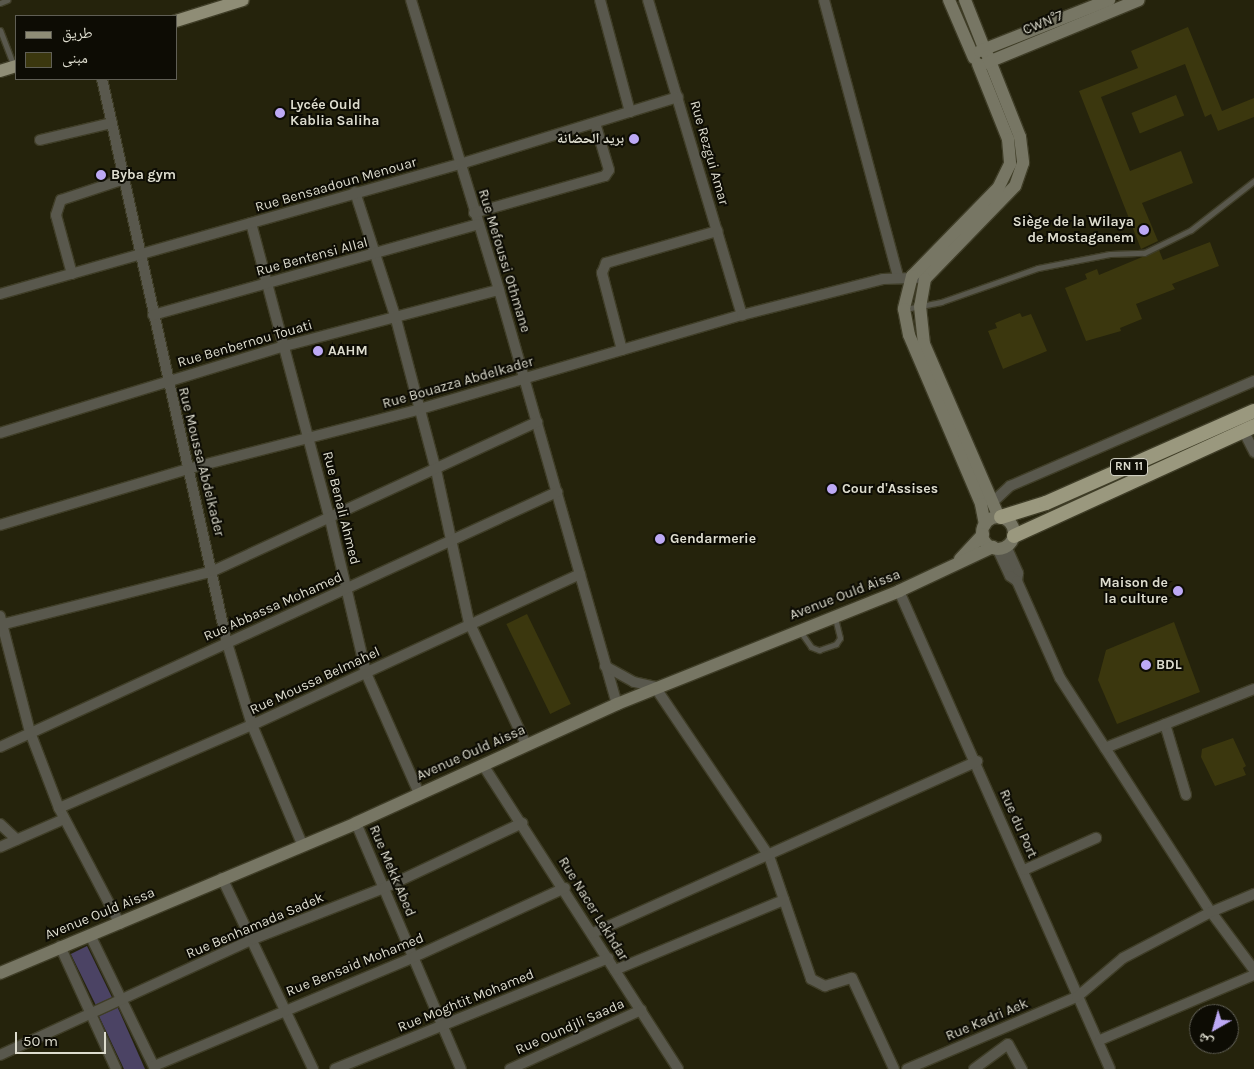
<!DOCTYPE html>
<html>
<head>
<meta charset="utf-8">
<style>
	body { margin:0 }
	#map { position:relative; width:1254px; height:1069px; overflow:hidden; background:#25230c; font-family:Karla,"Noto Naskh Arabic",sans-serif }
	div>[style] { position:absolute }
	.green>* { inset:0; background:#4b4364; transform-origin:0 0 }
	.building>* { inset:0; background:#3b370e; transform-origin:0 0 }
	.roads { filter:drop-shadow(1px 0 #3f3d27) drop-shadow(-1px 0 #3f3d27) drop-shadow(0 1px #3f3d27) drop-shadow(0 -1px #3f3d27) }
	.service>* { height:5px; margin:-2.5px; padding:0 2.5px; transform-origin:2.5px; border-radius:2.5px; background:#59584d }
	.minor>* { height:10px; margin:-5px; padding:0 5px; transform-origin:5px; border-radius:5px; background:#59584d }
	.secondary>* { height:12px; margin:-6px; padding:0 6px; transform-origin:6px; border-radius:6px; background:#777664 }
	.secondary>.ring { margin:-6px; padding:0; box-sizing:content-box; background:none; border:12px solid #777664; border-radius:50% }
	.primary>* { height:12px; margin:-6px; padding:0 6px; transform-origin:6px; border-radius:6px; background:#8f8d76 }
	.trunk>* { height:14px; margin:-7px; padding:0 7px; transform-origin:7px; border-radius:7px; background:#9a987e }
	.dots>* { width:14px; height:14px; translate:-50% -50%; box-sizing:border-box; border:2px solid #0d0c04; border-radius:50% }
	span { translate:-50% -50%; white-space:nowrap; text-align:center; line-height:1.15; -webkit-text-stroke:4px #0d0c04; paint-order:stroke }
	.shield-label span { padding:1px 4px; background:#0d0c04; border:1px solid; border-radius:4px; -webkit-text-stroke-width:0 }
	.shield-label { font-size:12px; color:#dddcce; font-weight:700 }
	.street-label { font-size:14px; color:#dddcce }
	.poi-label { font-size:14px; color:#dddcce; font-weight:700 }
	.left { translate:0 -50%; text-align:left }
	.right { translate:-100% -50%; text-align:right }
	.legend { position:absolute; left:15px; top:15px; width:162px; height:65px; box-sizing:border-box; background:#0d0c04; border:1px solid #605f55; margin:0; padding:6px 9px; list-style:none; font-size:15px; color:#dddcce }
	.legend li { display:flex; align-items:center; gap:10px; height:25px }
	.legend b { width:25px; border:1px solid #605f55 }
	.north { position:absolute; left:1189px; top:1004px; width:50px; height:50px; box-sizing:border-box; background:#0d0c04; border:1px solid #605f55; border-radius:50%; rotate:218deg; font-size:14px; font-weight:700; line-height:20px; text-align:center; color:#dddcce }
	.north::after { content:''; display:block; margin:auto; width:18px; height:22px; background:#bda9f5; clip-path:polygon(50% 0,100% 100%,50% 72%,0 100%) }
	.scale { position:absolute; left:15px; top:1032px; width:91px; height:22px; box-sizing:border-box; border:2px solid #dddcce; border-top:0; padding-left:6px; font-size:15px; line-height:18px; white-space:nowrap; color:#dddcce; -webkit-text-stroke:4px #0d0c04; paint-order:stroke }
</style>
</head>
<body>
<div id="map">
	<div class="green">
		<i style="left:87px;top:946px;width:58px;height:18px;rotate:64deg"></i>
		<i style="clip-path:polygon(117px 1006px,145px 1069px,124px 1069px,98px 1014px)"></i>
	</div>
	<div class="building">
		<i style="clip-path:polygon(1188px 27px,1222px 111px,1254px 98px,1254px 117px,1218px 131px,1211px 114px,1205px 117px,1185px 64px,1101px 97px,1130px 171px,1181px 151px,1193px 183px,1142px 203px,1158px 241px,1141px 249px,1079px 91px,1138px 68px,1131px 51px)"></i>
		<i style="left:1176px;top:95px;width:22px;height:48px;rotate:68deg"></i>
		<i style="clip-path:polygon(1210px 242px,1219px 266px,1172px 284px,1175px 289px,1136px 304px,1142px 319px,1120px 328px,1121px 331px,1086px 341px,1065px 288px,1087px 279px,1085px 274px,1097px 269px,1099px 275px,1159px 250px,1163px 260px)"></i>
		<i style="clip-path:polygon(1020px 313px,1022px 317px,1031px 314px,1047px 351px,1003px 369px,988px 331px,997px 328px,995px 323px)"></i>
		<i style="left:527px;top:614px;width:100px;height:23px;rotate:64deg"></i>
		<i style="clip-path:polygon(1174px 622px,1200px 692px,1117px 724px,1098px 680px,1106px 650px)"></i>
		<i style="clip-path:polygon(1233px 738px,1246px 766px,1243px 768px,1246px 775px,1215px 786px,1201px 757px,1202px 749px)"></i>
	</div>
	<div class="roads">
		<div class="service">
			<i style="left:0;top:3px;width:8px;rotate:-23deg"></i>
			<i style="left:0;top:30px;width:39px;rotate:69deg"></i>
			<i style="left:905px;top:309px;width:37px;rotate:-11deg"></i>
			<i style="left:941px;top:302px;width:103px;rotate:-19.3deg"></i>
			<i style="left:1038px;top:268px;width:73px;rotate:-11deg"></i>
			<i style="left:1110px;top:254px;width:34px;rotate:-2deg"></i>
			<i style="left:1144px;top:253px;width:52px;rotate:-26.1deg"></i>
			<i style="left:1191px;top:230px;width:80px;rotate:-37.9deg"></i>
			<i style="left:800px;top:631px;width:19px;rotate:55deg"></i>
			<i style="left:811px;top:647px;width:9px;rotate:21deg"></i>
			<i style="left:819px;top:650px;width:18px;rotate:-19deg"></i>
			<i style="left:836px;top:644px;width:7px;rotate:-56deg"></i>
			<i style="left:840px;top:638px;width:21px;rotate:-104deg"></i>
		</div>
		<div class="minor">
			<i style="left:411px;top:0;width:303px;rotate:73.1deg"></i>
			<i style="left:499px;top:290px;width:430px;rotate:74.1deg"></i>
			<i style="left:600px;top:0;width:116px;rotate:75deg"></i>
			<i style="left:648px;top:0;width:329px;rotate:73.4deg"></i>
			<i style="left:824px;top:0;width:286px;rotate:75deg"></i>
			<i style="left:102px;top:79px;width:578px;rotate:77.5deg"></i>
			<i style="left:227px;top:643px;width:86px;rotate:73deg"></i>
			<i style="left:252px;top:725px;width:129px;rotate:67.2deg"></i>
			<i style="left:40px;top:140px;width:74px;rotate:-13.3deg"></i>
			<i style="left:355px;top:192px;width:133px;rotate:72.1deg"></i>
			<i style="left:396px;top:319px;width:156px;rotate:75.2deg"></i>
			<i style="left:436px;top:470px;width:156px;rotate:77.8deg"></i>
			<i style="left:469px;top:622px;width:135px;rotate:65deg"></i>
			<i style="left:474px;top:213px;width:136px;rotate:-15.8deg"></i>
			<i style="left:605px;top:176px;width:7px;rotate:-56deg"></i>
			<i style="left:609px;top:170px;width:49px;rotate:-106.6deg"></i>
			<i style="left:251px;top:223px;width:306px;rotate:75.1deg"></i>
			<i style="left:330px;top:519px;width:158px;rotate:76.8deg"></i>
			<i style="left:366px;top:673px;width:131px;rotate:66.2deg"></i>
			<i style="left:72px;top:274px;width:61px;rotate:-105.2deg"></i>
			<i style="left:56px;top:215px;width:16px;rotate:-72deg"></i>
			<i style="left:61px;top:200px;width:66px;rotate:-18.4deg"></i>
			<i style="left:0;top:294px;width:478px;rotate:-15.8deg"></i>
			<i style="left:460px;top:164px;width:228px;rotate:-17.1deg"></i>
			<i style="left:153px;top:315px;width:337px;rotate:-15.6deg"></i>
			<i style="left:622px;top:350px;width:80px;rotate:-104.6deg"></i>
			<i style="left:602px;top:273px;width:11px;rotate:-68deg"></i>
			<i style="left:606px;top:263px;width:116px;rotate:-16.1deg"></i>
			<i style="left:1243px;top:430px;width:25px;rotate:63deg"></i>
			<i style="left:0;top:433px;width:294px;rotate:-17deg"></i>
			<i style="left:281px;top:347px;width:225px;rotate:-14.7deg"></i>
			<i style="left:995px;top:500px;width:21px;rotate:-43deg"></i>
			<i style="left:1010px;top:486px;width:266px;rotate:-23.3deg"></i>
			<i style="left:0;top:525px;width:199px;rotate:-16.6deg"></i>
			<i style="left:191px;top:468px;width:236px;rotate:-14.4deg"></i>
			<i style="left:420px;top:409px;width:335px;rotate:-16.3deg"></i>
			<i style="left:742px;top:315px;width:146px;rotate:-14.3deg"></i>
			<i style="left:883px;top:279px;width:36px;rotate:-2deg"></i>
			<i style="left:1006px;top:546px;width:30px;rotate:66deg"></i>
			<i style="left:1018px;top:573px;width:8px;rotate:97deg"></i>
			<i style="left:997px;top:548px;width:31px;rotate:65deg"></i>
			<i style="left:1010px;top:576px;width:9px;rotate:36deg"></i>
			<i style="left:1017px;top:581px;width:106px;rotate:66.1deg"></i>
			<i style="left:1060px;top:678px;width:278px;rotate:57.2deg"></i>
			<i style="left:1211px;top:912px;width:72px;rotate:53.4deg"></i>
			<i style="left:899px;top:591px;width:522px;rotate:66.18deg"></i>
			<i style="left:0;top:616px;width:120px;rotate:75.5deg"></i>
			<i style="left:30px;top:732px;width:81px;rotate:69.1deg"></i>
			<i style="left:59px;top:808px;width:131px;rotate:62.3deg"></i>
			<i style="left:0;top:625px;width:220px;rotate:-14.2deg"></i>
			<i style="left:213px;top:571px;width:357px;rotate:-24.7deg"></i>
			<i style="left:605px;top:666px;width:33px;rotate:29deg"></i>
			<i style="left:634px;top:682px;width:22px;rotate:13deg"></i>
			<i style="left:655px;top:687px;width:204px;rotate:56deg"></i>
			<i style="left:769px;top:856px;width:130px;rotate:71.1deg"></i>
			<i style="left:811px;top:979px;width:16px;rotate:27deg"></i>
			<i style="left:825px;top:986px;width:28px;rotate:-17deg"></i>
			<i style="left:852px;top:978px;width:100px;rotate:65.2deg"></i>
			<i style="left:1165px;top:724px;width:74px;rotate:73.5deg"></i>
			<i style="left:0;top:747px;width:613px;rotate:-24.6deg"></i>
			<i style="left:1105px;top:748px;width:160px;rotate:-21.6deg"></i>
			<i style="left:483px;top:765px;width:361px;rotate:57.3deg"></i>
			<i style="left:59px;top:808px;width:210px;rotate:-23.3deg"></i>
			<i style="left:252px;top:725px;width:361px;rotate:-24.7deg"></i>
			<i style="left:356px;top:823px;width:267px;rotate:66.9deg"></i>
			<i style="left:0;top:824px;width:23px;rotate:43deg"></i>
			<i style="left:0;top:847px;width:70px;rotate:-23.6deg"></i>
			<i style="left:1024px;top:870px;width:79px;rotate:-24deg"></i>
			<i style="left:222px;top:878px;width:212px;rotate:64.5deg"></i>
			<i style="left:593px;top:933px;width:421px;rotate:-24.1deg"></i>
			<i style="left:90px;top:935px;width:149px;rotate:64.1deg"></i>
			<i style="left:60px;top:946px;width:135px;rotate:65.5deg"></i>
			<i style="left:615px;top:970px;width:183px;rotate:-22.5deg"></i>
			<i style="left:1100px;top:1040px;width:167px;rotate:-22.9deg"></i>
			<i style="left:0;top:1055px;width:278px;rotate:-24.6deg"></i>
			<i style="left:253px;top:939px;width:141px;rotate:-21.3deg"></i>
			<i style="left:384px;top:888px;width:153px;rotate:-25.2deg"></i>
			<i style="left:154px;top:1066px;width:282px;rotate:-22.7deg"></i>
			<i style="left:414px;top:957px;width:166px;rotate:-24.6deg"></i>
			<i style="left:335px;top:1069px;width:295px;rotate:-22.1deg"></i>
			<i style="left:510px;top:1069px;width:144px;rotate:-24.2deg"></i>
			<i style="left:907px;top:1069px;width:185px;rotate:-23deg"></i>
			<i style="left:1077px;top:997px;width:60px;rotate:-40.3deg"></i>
			<i style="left:1123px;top:958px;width:99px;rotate:-27.6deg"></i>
			<i style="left:1211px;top:912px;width:47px;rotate:-22.7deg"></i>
			<i style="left:974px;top:1069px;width:42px;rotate:-36.3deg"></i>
			<i style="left:1008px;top:1044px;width:29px;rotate:61deg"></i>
		</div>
		<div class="secondary">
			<i style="left:949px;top:0;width:63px;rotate:66.7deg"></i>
			<i style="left:965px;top:0;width:57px;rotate:68.4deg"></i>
			<i style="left:980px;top:51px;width:139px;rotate:-21.6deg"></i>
			<i style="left:988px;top:56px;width:87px;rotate:68.4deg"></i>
			<i style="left:1020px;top:137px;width:26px;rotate:83deg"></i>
			<i style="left:1023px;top:163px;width:24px;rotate:109deg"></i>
			<i style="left:1015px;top:186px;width:129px;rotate:134.1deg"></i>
			<i style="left:925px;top:279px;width:27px;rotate:100deg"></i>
			<i style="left:920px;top:306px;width:38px;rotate:84deg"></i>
			<i style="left:924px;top:344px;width:189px;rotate:66.6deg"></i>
			<i style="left:986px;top:63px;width:165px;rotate:-22.4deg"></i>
			<i style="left:978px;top:64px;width:81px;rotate:68.2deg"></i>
			<i style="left:1008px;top:139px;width:25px;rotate:85deg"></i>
			<i style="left:1010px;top:164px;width:25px;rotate:116deg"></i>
			<i style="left:999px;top:187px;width:124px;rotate:134.3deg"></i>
			<i style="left:912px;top:276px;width:34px;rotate:104deg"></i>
			<i style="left:904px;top:309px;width:26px;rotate:79deg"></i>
			<i style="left:909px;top:335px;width:184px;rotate:66.9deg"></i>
			<i style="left:981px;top:504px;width:21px;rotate:79deg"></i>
			<i class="ring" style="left:982px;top:517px;width:20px;height:20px"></i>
			<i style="left:960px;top:559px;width:34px;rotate:-47deg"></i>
			<i style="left:0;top:973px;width:386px;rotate:-22.8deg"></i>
			<i style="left:356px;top:823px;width:287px;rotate:-24.5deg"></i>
			<i style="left:617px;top:704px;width:304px;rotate:-21.8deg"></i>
			<i style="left:899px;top:591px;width:104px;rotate:-25.1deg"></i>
		</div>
		<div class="primary">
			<i style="left:176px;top:21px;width:70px;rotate:-17.4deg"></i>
			<i style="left:0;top:71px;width:17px;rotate:-17deg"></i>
		</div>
		<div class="trunk">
			<i style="left:1001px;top:517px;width:47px;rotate:-17.3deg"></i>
			<i style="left:1046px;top:503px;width:227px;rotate:-23.9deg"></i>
			<i style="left:1014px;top:536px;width:264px;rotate:-24.6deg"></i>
		</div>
	</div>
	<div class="dots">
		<i style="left:280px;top:113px;background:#bda9f5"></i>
		<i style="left:634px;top:139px;background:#bda9f5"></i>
		<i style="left:101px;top:175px;background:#bda9f5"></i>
		<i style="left:1144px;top:230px;background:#bda9f5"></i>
		<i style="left:318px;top:351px;background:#bda9f5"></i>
		<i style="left:832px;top:489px;background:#bda9f5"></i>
		<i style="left:660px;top:539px;background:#bda9f5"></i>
		<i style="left:1178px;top:591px;background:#bda9f5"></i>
		<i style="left:1146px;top:665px;background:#bda9f5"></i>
	</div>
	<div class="shield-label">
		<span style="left:1129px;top:467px">RN 11</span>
	</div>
	<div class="street-label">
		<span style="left:1043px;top:23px;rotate:-22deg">CWN°7</span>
		<span style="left:709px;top:153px;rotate:74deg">Rue Rezgui Amar</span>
		<span style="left:336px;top:185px;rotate:-16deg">Rue Bensaadoun Menouar</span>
		<span style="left:312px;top:257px;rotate:-15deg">Rue Bentensi Allal</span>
		<span style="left:504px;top:261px;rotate:73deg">Rue Mefoussi Othmane</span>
		<span style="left:245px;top:344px;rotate:-16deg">Rue Benbernou Touati</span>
		<span style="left:458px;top:383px;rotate:-16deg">Rue Bouazza Abdelkader</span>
		<span style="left:201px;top:462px;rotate:76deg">Rue Moussa Abdelkader</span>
		<span style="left:341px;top:508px;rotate:76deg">Rue Benali Ahmed</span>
		<span style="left:845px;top:595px;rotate:-21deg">Avenue Ould Aissa</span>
		<span style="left:273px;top:607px;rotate:-24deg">Rue Abbassa Mohamed</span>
		<span style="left:315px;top:681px;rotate:-25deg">Rue Moussa Belmahel</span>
		<span style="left:471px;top:753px;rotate:-24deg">Avenue Ould Aissa</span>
		<span style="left:1018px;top:824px;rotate:66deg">Rue du Port</span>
		<span style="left:392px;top:871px;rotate:67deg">Rue Mekk Abed</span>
		<span style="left:593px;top:909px;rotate:58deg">Rue Nacer Lekhdar</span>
		<span style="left:100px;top:914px;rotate:-22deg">Avenue Ould Aissa</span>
		<span style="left:255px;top:926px;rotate:-23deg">Rue Benhamada Sadek</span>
		<span style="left:355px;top:965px;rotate:-22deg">Rue Bensaid Mohamed</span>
		<span style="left:466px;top:1001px;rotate:-22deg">Rue Moghtit Mohamed</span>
		<span style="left:987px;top:1020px;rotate:-23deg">Rue Kadri Aek</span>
		<span style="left:570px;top:1027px;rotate:-24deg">Rue Oundjli Saada</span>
	</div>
	<div class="poi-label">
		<span class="left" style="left:290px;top:113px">Lycée Ould<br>Kablia Saliha</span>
		<span class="right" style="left:624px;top:139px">بريد الحضانة</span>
		<span class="left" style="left:111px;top:175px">Byba gym</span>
		<span class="right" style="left:1134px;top:230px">Siège de la Wilaya<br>de Mostaganem</span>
		<span class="left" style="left:328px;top:351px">AAHM</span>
		<span class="left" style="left:842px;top:489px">Cour d'Assises</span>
		<span class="left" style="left:670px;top:539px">Gendarmerie</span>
		<span class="right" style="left:1168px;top:591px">Maison de<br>la culture</span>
		<span class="left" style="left:1156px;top:665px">BDL</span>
	</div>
	<ul class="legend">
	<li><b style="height:6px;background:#8f8d76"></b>طريق</li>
	<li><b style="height:14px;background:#3b370e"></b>مبنى</li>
	</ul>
	<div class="north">ش</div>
	<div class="scale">50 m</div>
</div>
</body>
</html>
